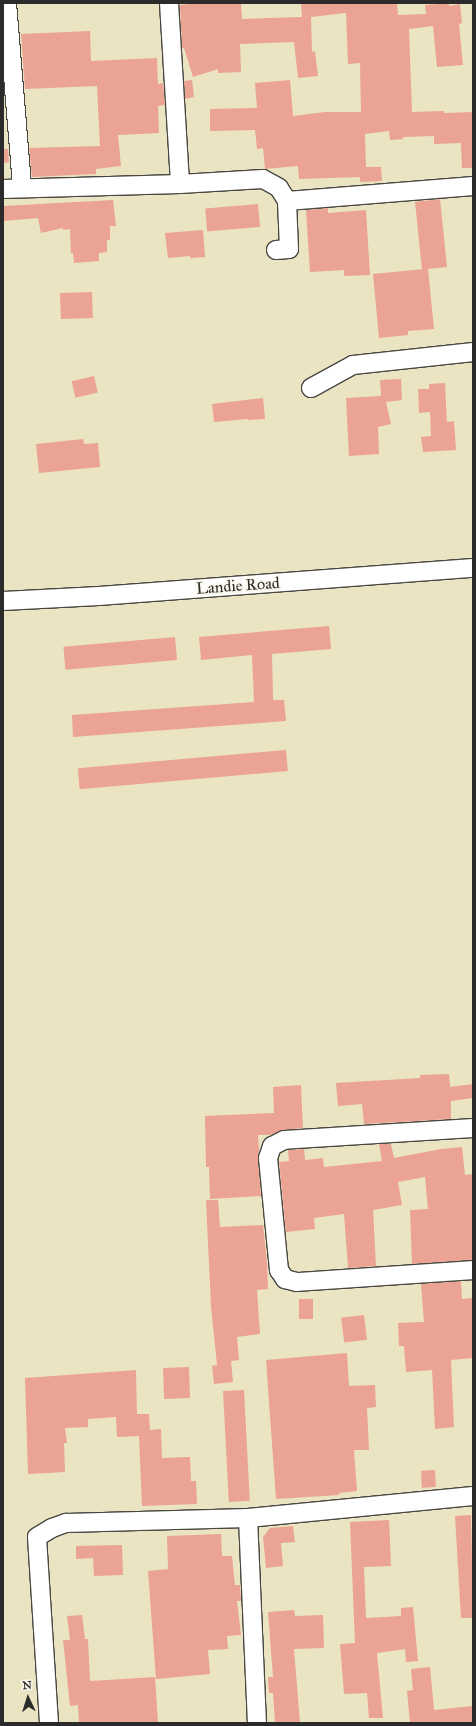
<!DOCTYPE html>
<html>
<head>
<meta charset="utf-8">
<style>
	body { margin:0 }
	#map { position:relative; width:476px; height:1726px; overflow:hidden; background:#ebe4c3; font-family:"IM FELL Great Primer",serif }
	div>[style] { position:absolute }
	.building>* { inset:0; background:#eba393; transform-origin:0 0 }
	.roads { filter:drop-shadow(1px 0 #484742) drop-shadow(-1px 0 #484742) drop-shadow(0 1px #484742) drop-shadow(0 -1px #484742) }
	.minor>* { height:18px; margin:-9px; padding:0 9px; transform-origin:9px; border-radius:9px; background:#fff }
	span { translate:-50% -50%; white-space:nowrap; text-align:center; line-height:1.15; -webkit-text-stroke:4px #fbf7ec; paint-order:stroke }
	.street-label { font-size:16px; color:#2b2b2b }
	.frame { position:absolute; inset:0; border:4px solid #2b2b2b; pointer-events:none }
	.north { position:absolute; left:8px; top:1678px; width:40px; height:40px; -webkit-text-stroke:3px #fbf7ec; paint-order:stroke; rotate:356deg; font-size:11px; font-weight:700; line-height:16px; text-align:center; color:#2b2b2b }
	.north::after { content:''; display:block; margin:auto; width:14px; height:18px; background:#2b2b2b; clip-path:polygon(50% 0,100% 100%,50% 72%,0 100%) }
</style>
</head>
<body>
<div id="map">
	<div class="building">
		<i style="clip-path:polygon(198px 3px,241px 3px,242px 19px,302px 17px,301px 3px,397px 3px,398px 15px,426px 14px,425px 5px,449px 3px,449px 6px,460px 4px,462px 23px,459px 24px,463px 65px,437px 67px,433px 26px,409px 29px,412px 112px,444px 111px,444px 113px,473px 112px,473px 168px,462px 168px,461px 143px,434px 144px,434px 136px,403px 137px,403px 139px,390px 140px,389px 131px,365px 134px,366px 167px,381px 167px,382px 181px,360px 182px,360px 177px,299px 179px,298px 166px,265px 169px,263px 148px,257px 149px,255px 130px,210px 131px,210px 109px,257px 108px,255px 83px,290px 80px,293px 116px,325px 112px,361px 112px,360px 63px,348px 64px,346px 13px,311px 17px,312px 52px,315px 51px,318px 76px,298px 78px,294px 42px,240px 44px,241px 72px,218px 73px,218px 69px,193px 77px,184px 48px,182px 48px,180px 5px)"></i>
		<i style="clip-path:polygon(90px 31px,91px 61px,157px 58px,158px 84px,163px 83px,165px 105px,158px 106px,159px 133px,118px 135px,121px 166px,96px 169px,96px 174px,32px 177px,29px 148px,100px 146px,97px 86px,25px 89px,21px 34px)"></i>
		<i style="clip-path:polygon(192px 80px,194px 97px,185px 99px,184px 81px)"></i>
		<i style="clip-path:polygon(3px 149px,8px 149px,9px 162px,3px 163px)"></i>
		<i style="clip-path:polygon(440px 199px,447px 267px,428px 269px,434px 329px,408px 331px,408px 335px,379px 338px,373px 274px,424px 269px,422px 270px,415px 202px)"></i>
		<i style="clip-path:polygon(113px 200px,116px 226px,110px 226px,110px 240px,107px 240px,107px 252px,99px 253px,99px 261px,74px 263px,73px 253px,71px 254px,70px 229px,63px 230px,63px 228px,41px 233px,38px 218px,3px 221px,3px 206px)"></i>
		<i style="left:258px;top:204px;width:23px;height:53px;rotate:85deg"></i>
		<i style="clip-path:polygon(328px 208px,328px 213px,366px 210px,370px 275px,344px 276px,344px 270px,310px 272px,306px 210px)"></i>
		<i style="clip-path:polygon(203px 230px,205px 257px,190px 258px,190px 256px,168px 258px,165px 233px)"></i>
		<i style="left:92px;top:292px;width:26px;height:32px;rotate:88deg"></i>
		<i style="left:94px;top:376px;width:17px;height:23px;rotate:77deg"></i>
		<i style="clip-path:polygon(401px 379px,402px 400px,386px 402px,391px 424px,378px 427px,379px 454px,349px 456px,346px 398px,381px 396px,380px 380px)"></i>
		<i style="clip-path:polygon(445px 383px,447px 422px,454px 421px,456px 450px,423px 452px,421px 437px,431px 436px,430px 412px,419px 413px,418px 389px,429px 389px,429px 384px)"></i>
		<i style="clip-path:polygon(263px 398px,265px 419px,248px 420px,248px 419px,214px 422px,212px 404px)"></i>
		<i style="clip-path:polygon(83px 439px,84px 444px,98px 443px,100px 467px,39px 473px,36px 444px)"></i>
		<i style="clip-path:polygon(329px 626px,331px 649px,272px 654px,273px 700px,284px 700px,286px 721px,73px 737px,72px 715px,254px 702px,252px 655px,201px 660px,199px 637px)"></i>
		<i style="left:175px;top:637px;width:23px;height:112px;rotate:85deg"></i>
		<i style="left:286px;top:750px;width:21px;height:209px;rotate:85deg"></i>
		<i style="clip-path:polygon(449px 1074px,450px 1087px,473px 1084px,473px 1098px,451px 1101px,451px 1119px,364px 1124px,362px 1104px,338px 1106px,336px 1083px,420px 1078px,420px 1075px)"></i>
		<i style="clip-path:polygon(301px 1085px,303px 1128px,283px 1130px,271px 1135px,258px 1135px,259px 1151px,258px 1159px,261px 1196px,210px 1199px,209px 1167px,206px 1167px,205px 1116px,274px 1113px,273px 1087px)"></i>
		<i style="clip-path:polygon(379px 1144px,391px 1144px,394px 1158px,441px 1149px,462px 1147px,465px 1175px,473px 1174px,473px 1260px,412px 1264px,410px 1210px,428px 1209px,425px 1177px,398px 1182px,402px 1205px,373px 1210px,376px 1266px,348px 1268px,344px 1214px,314px 1218px,315px 1229px,286px 1232px,279px 1162px,289px 1161px,288px 1150px,304px 1149px,305px 1160px,323px 1158px,324px 1167px,382px 1161px)"></i>
		<i style="clip-path:polygon(206px 1200px,218px 1200px,220px 1227px,263px 1225px,267px 1262px,268px 1289px,257px 1290px,260px 1334px,237px 1337px,239px 1360px,231px 1361px,233px 1382px,214px 1384px,212px 1366px,217px 1365px,211px 1307px)"></i>
		<i style="clip-path:polygon(461px 1281px,462px 1299px,473px 1298px,473px 1358px,451px 1360px,454px 1427px,435px 1429px,432px 1370px,406px 1372px,404px 1346px,399px 1346px,398px 1323px,424px 1322px,421px 1284px)"></i>
		<i style="left:299px;top:1299px;width:14px;height:20px"></i>
		<i style="left:364px;top:1315px;width:25px;height:23px;rotate:83deg"></i>
		<i style="clip-path:polygon(347px 1353px,349px 1386px,375px 1385px,376px 1407px,367px 1408px,369px 1450px,354px 1450px,357px 1491px,339px 1493px,339px 1495px,276px 1499px,266px 1360px)"></i>
		<i style="left:189px;top:1367px;width:31px;height:26px;rotate:88deg"></i>
		<i style="clip-path:polygon(136px 1370px,137px 1414px,149px 1414px,150px 1430px,161px 1429px,162px 1458px,190px 1457px,191px 1481px,196px 1481px,197px 1504px,142px 1506px,139px 1436px,117px 1437px,116px 1417px,88px 1419px,88px 1427px,65px 1428px,67px 1443px,64px 1443px,65px 1472px,28px 1474px,25px 1378px)"></i>
		<i style="left:244px;top:1390px;width:111px;height:21px;rotate:87deg"></i>
		<i style="left:435px;top:1470px;width:17px;height:14px;rotate:87deg"></i>
		<i style="clip-path:polygon(471px 1515px,473px 1618px,461px 1618px,455px 1516px)"></i>
		<i style="clip-path:polygon(389px 1520px,391px 1566px,364px 1567px,366px 1618px,401px 1616px,401px 1608px,413px 1607px,418px 1661px,406px 1662px,405px 1649px,377px 1653px,383px 1718px,369px 1718px,367px 1693px,344px 1694px,340px 1644px,355px 1643px,350px 1522px)"></i>
		<i style="clip-path:polygon(293px 1526px,295px 1542px,281px 1543px,283px 1566px,266px 1568px,263px 1537px,270px 1528px)"></i>
		<i style="clip-path:polygon(221px 1534px,222px 1556px,232px 1556px,235px 1585px,240px 1585px,241px 1601px,237px 1601px,241px 1635px,227px 1636px,228px 1649px,208px 1650px,210px 1674px,156px 1679px,148px 1571px,168px 1569px,167px 1536px)"></i>
		<i style="clip-path:polygon(122px 1545px,123px 1575px,94px 1576px,93px 1558px,76px 1559px,76px 1546px)"></i>
		<i style="clip-path:polygon(294px 1610px,295px 1616px,323px 1615px,324px 1648px,294px 1649px,300px 1723px,275px 1723px,273px 1693px,269px 1693px,268px 1677px,273px 1677px,268px 1612px)"></i>
		<i style="clip-path:polygon(82px 1615px,85px 1639px,88px 1639px,90px 1681px,155px 1677px,158px 1723px,79px 1723px,78px 1705px,70px 1706px,63px 1640px,70px 1640px,67px 1616px)"></i>
		<i style="clip-path:polygon(430px 1667px,434px 1710px,473px 1706px,473px 1723px,410px 1723px,407px 1691px,413px 1690px,411px 1669px)"></i>
	</div>
	<div class="roads">
		<div class="minor">
			<i style="left:7px;top:3px;width:185px;rotate:85.3deg"></i>
			<i style="left:169px;top:3px;width:181px;rotate:86.5deg"></i>
			<i style="left:180px;top:184px;width:83px;rotate:-3.4deg"></i>
			<i style="left:263px;top:179px;width:18px;rotate:29deg"></i>
			<i style="left:279px;top:188px;width:15px;rotate:58deg"></i>
			<i style="left:287px;top:201px;width:187px;rotate:-4.6deg"></i>
			<i style="left:3px;top:189px;width:177px;rotate:-1.6deg"></i>
			<i style="left:276px;top:250px;width:13px;rotate:-4deg"></i>
			<i style="left:289px;top:249px;width:48px;rotate:-92.4deg"></i>
			<i style="left:311px;top:388px;width:48px;rotate:-28.7deg"></i>
			<i style="left:353px;top:365px;width:121px;rotate:-6.2deg"></i>
			<i style="left:3px;top:601px;width:96px;rotate:-3deg"></i>
			<i style="left:99px;top:596px;width:375px;rotate:-4.3deg"></i>
			<i style="left:473px;top:1128px;width:189px;rotate:176.4deg"></i>
			<i style="left:284px;top:1140px;width:13px;rotate:153deg"></i>
			<i style="left:272px;top:1146px;width:13px;rotate:108deg"></i>
			<i style="left:268px;top:1158px;width:113px;rotate:84.4deg"></i>
			<i style="left:279px;top:1270px;width:11px;rotate:56deg"></i>
			<i style="left:285px;top:1279px;width:12px;rotate:14deg"></i>
			<i style="left:297px;top:1282px;width:176px;rotate:-3.9deg"></i>
			<i style="left:248px;top:1518px;width:205px;rotate:87.5deg"></i>
			<i style="left:49px;top:1723px;width:186px;rotate:-93.7deg"></i>
			<i style="left:37px;top:1537px;width:17px;rotate:-31deg"></i>
			<i style="left:52px;top:1528px;width:15px;rotate:-20deg"></i>
			<i style="left:66px;top:1523px;width:182px;rotate:-1.6deg"></i>
			<i style="left:248px;top:1518px;width:226px;rotate:-5.6deg"></i>
		</div>
	</div>
	<div class="street-label">
		<span style="left:238px;top:586px;rotate:-4deg">Landie Road</span>
	</div>
	<div class="frame"></div>
	<div class="north">N</div>
</div>
</body>
</html>
